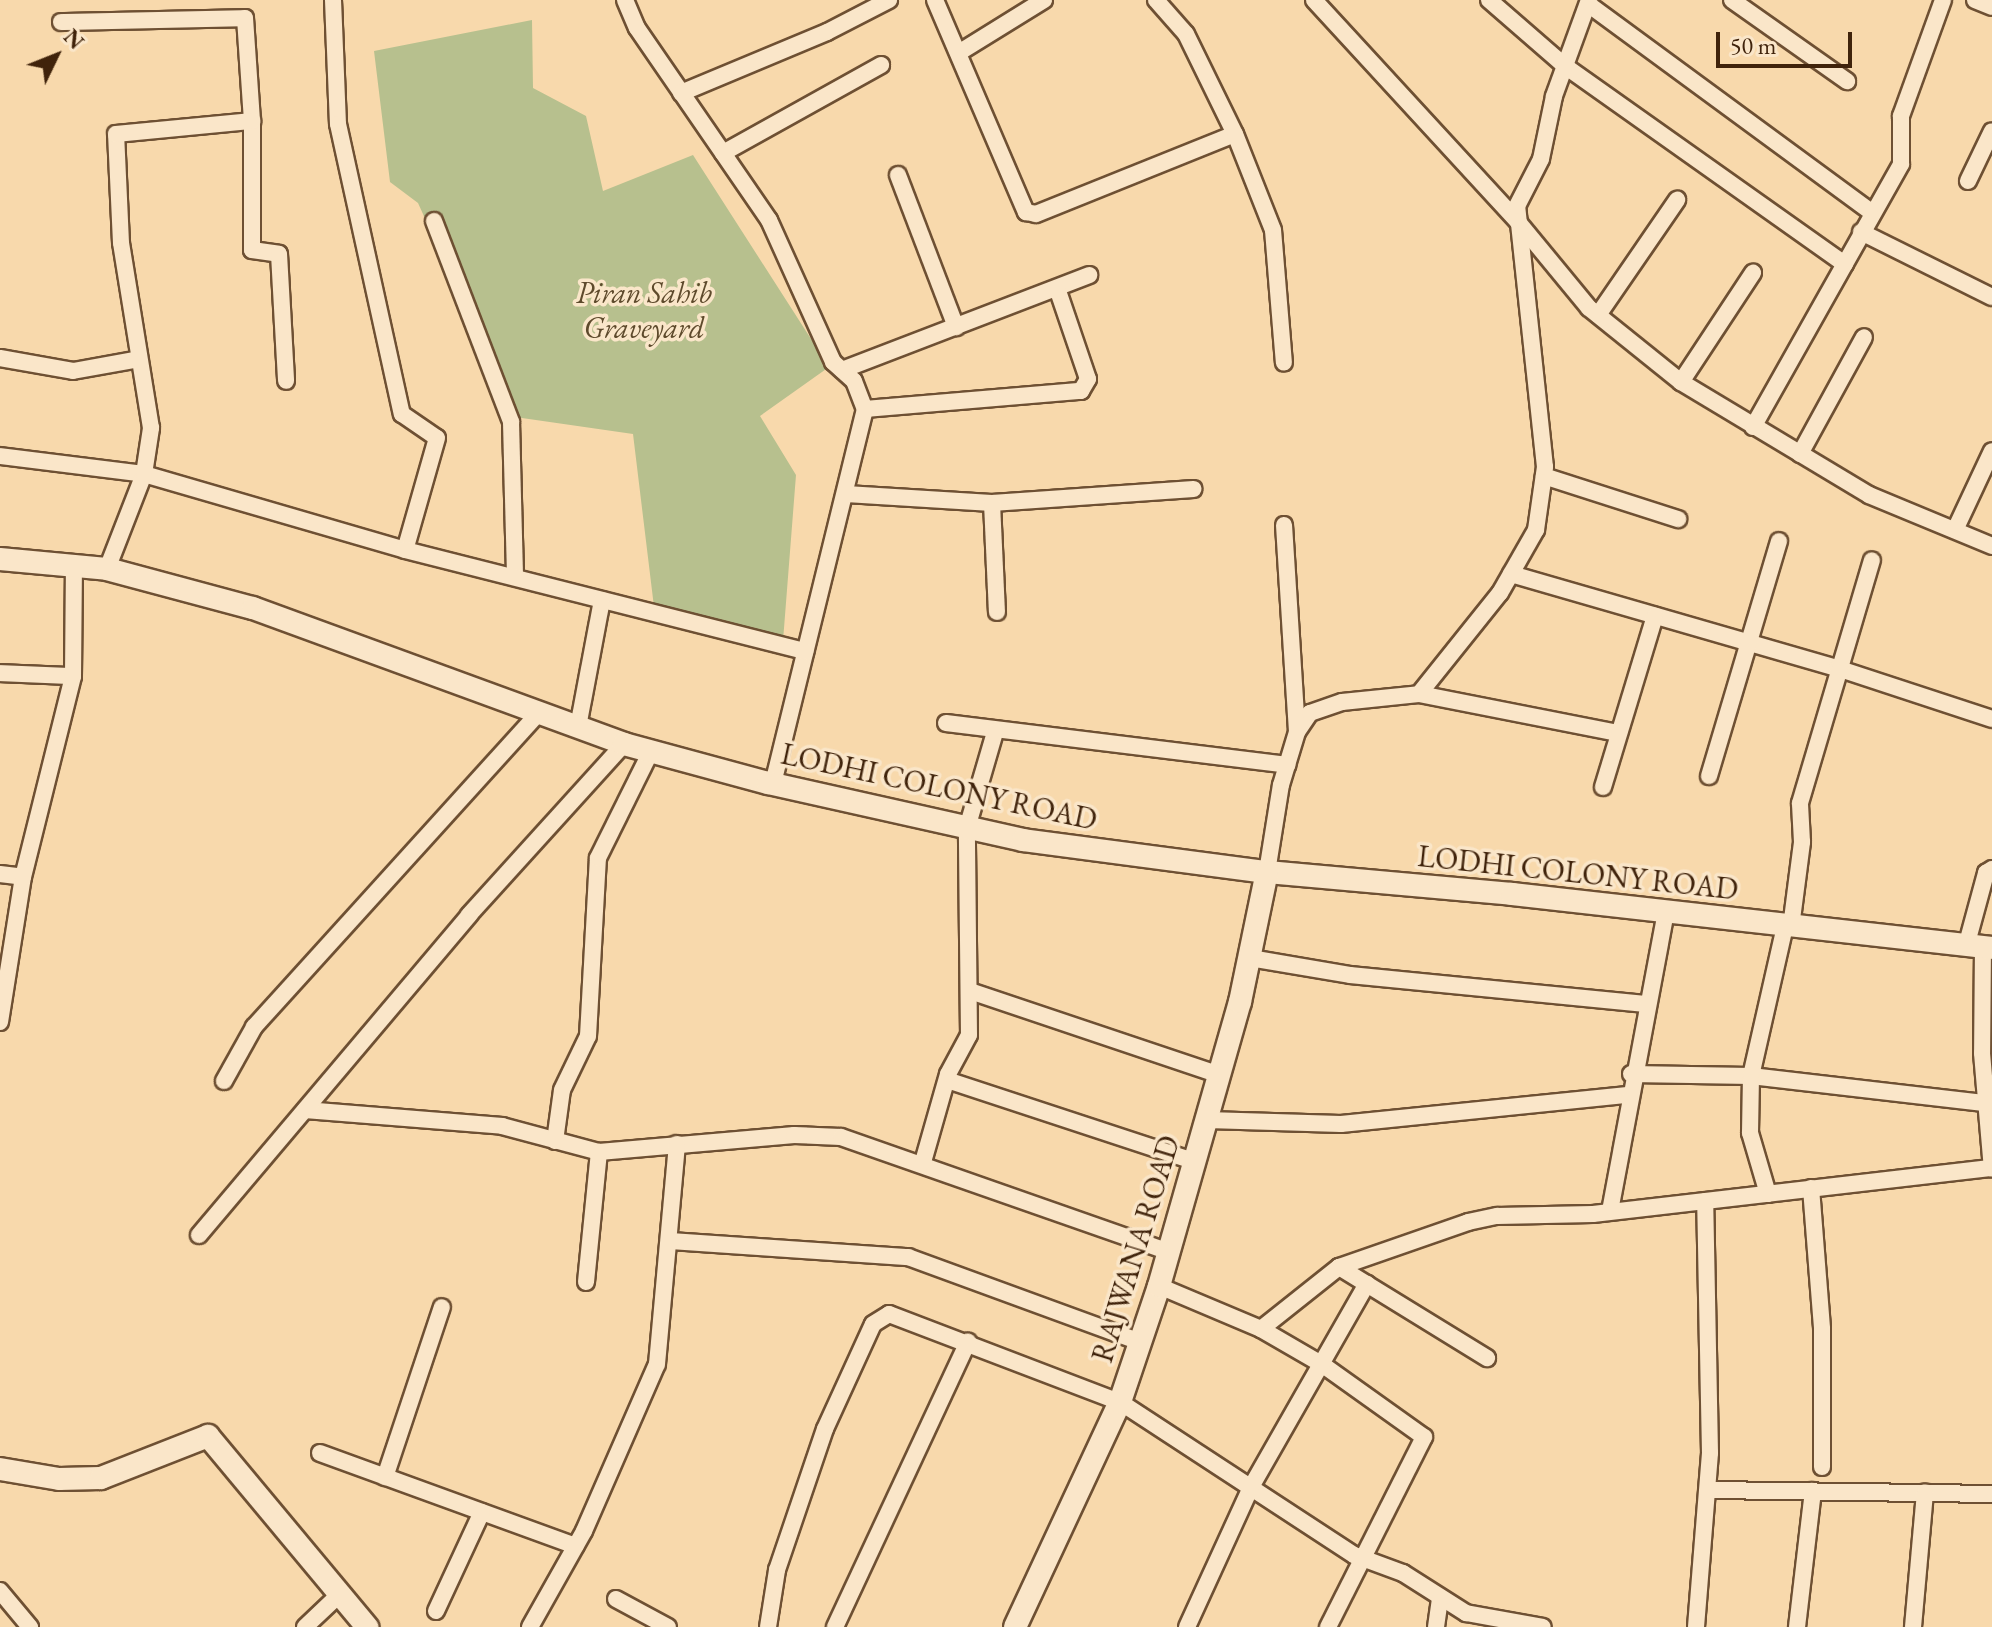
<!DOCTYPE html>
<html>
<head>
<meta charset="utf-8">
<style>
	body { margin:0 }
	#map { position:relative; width:1992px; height:1627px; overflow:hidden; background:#f8d9ac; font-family:"EB Garamond",serif }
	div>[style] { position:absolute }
	.green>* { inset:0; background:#b7c08e }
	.roads { filter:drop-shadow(2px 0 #6e5033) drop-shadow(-2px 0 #6e5033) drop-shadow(0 2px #6e5033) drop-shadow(0 -2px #6e5033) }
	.street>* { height:16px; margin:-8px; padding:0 8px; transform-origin:8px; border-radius:8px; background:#fae6c9 }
	.secondary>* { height:22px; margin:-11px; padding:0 11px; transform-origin:11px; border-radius:11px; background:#fae6c9 }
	span { translate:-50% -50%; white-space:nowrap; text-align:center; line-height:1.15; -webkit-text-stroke:7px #fae6c9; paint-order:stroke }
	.park-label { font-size:30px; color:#5e4a2c; font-style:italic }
	.street-label { font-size:30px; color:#40230b }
	.north { position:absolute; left:16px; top:16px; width:80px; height:80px; -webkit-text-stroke:6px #fae6c9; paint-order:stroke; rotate:47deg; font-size:22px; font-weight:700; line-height:32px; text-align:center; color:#40230b }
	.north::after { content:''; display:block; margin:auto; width:28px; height:36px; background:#40230b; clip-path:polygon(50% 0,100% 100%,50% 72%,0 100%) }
	.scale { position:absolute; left:1716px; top:32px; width:136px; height:36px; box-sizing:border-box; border:4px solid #40230b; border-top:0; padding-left:10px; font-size:24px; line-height:28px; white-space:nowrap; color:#40230b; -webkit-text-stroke:6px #fae6c9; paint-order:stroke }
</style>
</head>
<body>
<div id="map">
	<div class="green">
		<i style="clip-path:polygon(532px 20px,533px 88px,586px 116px,603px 191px,693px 155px,829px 367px,760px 416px,796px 475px,783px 641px,654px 607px,633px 434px,515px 417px,418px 203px,390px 182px,374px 51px)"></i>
	</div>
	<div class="roads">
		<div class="street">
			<i style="left:333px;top:0;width:124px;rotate:87.7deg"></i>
			<i style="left:338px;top:124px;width:297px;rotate:77.6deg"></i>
			<i style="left:402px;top:414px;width:42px;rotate:34.4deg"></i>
			<i style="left:437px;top:438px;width:116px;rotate:105.9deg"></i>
			<i style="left:625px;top:0;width:30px;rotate:67deg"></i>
			<i style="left:637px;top:28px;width:233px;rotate:55.5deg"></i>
			<i style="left:769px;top:220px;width:156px;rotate:65.7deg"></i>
			<i style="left:833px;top:362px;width:28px;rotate:42deg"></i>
			<i style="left:854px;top:381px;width:30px;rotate:69deg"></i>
			<i style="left:865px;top:409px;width:386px;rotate:103.8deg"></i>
			<i style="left:935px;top:0;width:231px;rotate:66.8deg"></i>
			<i style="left:1026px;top:212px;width:10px;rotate:11deg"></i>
			<i style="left:1036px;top:214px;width:214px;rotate:-21.9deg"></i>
			<i style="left:1156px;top:0;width:45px;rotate:48.6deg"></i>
			<i style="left:1186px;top:34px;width:111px;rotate:63.9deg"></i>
			<i style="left:1235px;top:134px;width:103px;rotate:68.4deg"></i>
			<i style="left:1273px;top:230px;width:133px;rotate:85.3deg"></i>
			<i style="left:1314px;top:0;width:303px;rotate:47.4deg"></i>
			<i style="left:1519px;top:223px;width:110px;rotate:50.5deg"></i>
			<i style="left:1589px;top:308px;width:118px;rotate:38.8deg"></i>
			<i style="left:1681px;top:382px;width:219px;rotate:31deg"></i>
			<i style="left:1869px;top:495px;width:133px;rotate:22.5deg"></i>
			<i style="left:1489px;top:0;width:101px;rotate:41deg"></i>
			<i style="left:1565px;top:66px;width:343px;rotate:35.3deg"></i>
			<i style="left:1732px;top:0;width:141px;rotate:35.2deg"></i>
			<i style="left:1975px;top:0;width:18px;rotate:22deg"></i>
			<i style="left:1588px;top:4px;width:351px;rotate:36.3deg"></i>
			<i style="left:61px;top:22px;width:184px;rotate:-1.2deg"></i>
			<i style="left:245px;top:18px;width:103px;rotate:86.1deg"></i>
			<i style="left:252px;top:121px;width:129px;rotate:90deg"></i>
			<i style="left:252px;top:250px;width:27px;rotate:8deg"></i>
			<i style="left:279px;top:254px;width:127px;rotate:86.8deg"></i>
			<i style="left:960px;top:52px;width:99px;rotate:-31.8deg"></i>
			<i style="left:681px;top:93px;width:158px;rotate:-22.7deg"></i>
			<i style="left:827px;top:32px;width:70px;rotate:-27.3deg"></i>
			<i style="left:723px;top:153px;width:181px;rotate:-29.1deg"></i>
			<i style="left:898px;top:175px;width:163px;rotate:69.1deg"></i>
			<i style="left:1968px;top:181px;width:55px;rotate:-64.4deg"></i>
			<i style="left:434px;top:221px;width:215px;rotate:69deg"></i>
			<i style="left:511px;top:422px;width:155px;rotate:88.5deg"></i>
			<i style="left:1861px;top:232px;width:146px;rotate:26.4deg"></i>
			<i style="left:1598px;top:315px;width:140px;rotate:-55.5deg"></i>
			<i style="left:0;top:358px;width:74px;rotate:10.1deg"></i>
			<i style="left:73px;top:371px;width:67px;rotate:-10.3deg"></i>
			<i style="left:842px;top:370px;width:265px;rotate:-21deg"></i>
			<i style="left:1681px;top:382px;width:131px;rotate:-56.6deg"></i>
			<i style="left:865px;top:409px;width:217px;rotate:-4.8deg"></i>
			<i style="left:1081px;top:391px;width:14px;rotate:-60deg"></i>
			<i style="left:1088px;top:379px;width:96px;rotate:-108.8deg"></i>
			<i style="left:1753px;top:427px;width:302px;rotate:-60.6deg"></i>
			<i style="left:1901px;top:164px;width:48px;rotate:-90deg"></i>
			<i style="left:1901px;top:116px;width:123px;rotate:-70.1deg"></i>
			<i style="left:1800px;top:454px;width:133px;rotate:-61.3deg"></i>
			<i style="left:0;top:456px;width:145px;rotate:7.1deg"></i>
			<i style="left:144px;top:474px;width:272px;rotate:16.2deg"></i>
			<i style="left:405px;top:550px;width:413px;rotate:14.2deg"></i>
			<i style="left:1544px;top:476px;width:141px;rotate:17.8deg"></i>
			<i style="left:846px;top:494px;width:146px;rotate:3.5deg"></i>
			<i style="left:992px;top:503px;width:202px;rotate:-4deg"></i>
			<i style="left:992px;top:503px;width:109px;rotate:87.4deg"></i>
			<i style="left:1284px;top:525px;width:207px;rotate:86.4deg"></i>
			<i style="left:1955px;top:530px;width:87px;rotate:-64.9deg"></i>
			<i style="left:107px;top:569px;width:102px;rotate:-68.7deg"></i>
			<i style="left:144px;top:474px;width:47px;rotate:-81.3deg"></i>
			<i style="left:151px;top:428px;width:187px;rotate:-99.2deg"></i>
			<i style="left:121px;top:243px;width:109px;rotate:-92.6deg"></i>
			<i style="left:116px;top:134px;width:137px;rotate:-5.5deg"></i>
			<i style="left:1511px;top:574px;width:339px;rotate:16.1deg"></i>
			<i style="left:1837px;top:668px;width:163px;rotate:18.2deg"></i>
			<i style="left:0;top:673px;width:73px;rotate:2.4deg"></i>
			<i style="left:1419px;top:694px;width:203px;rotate:11.1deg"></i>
			<i style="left:946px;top:723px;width:344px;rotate:7deg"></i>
			<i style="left:578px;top:727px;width:129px;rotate:-79.3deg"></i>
			<i style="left:1709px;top:776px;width:245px;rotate:-73.4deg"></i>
			<i style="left:1603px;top:787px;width:179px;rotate:-73.1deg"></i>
			<i style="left:1267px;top:872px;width:88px;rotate:-80.9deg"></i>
			<i style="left:1281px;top:785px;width:55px;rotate:-73.2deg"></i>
			<i style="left:1297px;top:732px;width:23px;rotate:-56deg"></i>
			<i style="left:1310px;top:713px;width:34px;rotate:-19deg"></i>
			<i style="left:1342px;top:702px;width:77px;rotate:-5.9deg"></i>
			<i style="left:1419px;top:694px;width:129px;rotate:-51.3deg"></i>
			<i style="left:1500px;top:593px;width:73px;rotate:-60.3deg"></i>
			<i style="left:1536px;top:530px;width:64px;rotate:-81.9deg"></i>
			<i style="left:1545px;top:467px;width:262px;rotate:-96.1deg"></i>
			<i style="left:1517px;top:206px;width:53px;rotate:-62.9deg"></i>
			<i style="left:1541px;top:159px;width:64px;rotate:-78.3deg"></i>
			<i style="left:1554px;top:96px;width:102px;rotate:-70deg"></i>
			<i style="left:0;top:874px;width:23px;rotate:7deg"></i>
			<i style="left:1791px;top:927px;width:86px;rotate:-82.6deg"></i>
			<i style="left:1802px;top:842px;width:39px;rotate:-93deg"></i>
			<i style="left:1800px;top:803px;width:253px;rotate:-73.5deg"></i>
			<i style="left:1967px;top:943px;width:73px;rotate:-74.8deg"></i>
			<i style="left:1986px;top:873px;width:7px;rotate:-34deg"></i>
			<i style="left:1983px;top:947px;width:106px;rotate:90.5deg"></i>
			<i style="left:1982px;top:1053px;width:116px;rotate:85.1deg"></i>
			<i style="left:1250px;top:958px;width:101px;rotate:9.6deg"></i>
			<i style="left:1350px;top:975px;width:297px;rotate:5.6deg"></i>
			<i style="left:970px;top:991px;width:264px;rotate:18.6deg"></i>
			<i style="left:0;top:1022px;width:147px;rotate:-81deg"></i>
			<i style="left:23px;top:877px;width:207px;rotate:-76deg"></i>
			<i style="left:73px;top:676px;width:112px;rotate:-89.5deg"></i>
			<i style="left:1631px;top:1074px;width:120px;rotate:1deg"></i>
			<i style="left:1751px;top:1076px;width:243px;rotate:6.6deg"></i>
			<i style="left:947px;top:1080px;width:262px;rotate:18.2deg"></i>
			<i style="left:224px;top:1081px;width:62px;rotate:-60.9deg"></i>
			<i style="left:254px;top:1027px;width:424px;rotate:-47.8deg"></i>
			<i style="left:305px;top:1110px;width:198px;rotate:4.6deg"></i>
			<i style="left:502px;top:1126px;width:100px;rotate:15deg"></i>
			<i style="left:599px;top:1152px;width:196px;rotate:-5deg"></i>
			<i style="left:794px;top:1135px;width:47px;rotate:2.4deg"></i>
			<i style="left:841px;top:1137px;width:349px;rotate:19.3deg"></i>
			<i style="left:1207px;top:1120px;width:134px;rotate:1.7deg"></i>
			<i style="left:1341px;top:1124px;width:288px;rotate:-5.8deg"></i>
			<i style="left:555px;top:1141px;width:51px;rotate:-82.2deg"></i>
			<i style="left:562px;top:1090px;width:60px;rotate:-64.3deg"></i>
			<i style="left:588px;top:1036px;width:178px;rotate:-86.8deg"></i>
			<i style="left:598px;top:858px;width:119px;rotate:-63.6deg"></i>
			<i style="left:923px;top:1162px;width:91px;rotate:-74.1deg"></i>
			<i style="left:948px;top:1074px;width:44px;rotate:-61.7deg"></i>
			<i style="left:969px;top:1035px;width:207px;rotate:-90.6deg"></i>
			<i style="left:967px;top:828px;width:100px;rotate:-73.7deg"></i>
			<i style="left:1811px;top:1188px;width:141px;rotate:85.5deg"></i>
			<i style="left:1822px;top:1329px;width:138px;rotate:90deg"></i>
			<i style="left:1768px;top:1194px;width:64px;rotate:-106.4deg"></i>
			<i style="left:1750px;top:1133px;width:57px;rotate:-89deg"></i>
			<i style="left:1751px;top:1076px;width:154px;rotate:-77.2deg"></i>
			<i style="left:1610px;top:1211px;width:304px;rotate:-79.4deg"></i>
			<i style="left:199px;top:1235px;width:419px;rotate:-49.8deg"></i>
			<i style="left:469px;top:915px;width:231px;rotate:-47.8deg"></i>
			<i style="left:671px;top:1241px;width:238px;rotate:3.9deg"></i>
			<i style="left:908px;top:1257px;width:247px;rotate:20.1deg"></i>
			<i style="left:1339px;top:1267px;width:174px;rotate:31.6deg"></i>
			<i style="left:586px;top:1282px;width:131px;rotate:-84.3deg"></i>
			<i style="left:1159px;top:1286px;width:111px;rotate:22.9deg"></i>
			<i style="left:1261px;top:1329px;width:72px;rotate:30.1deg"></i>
			<i style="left:1323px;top:1365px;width:124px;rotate:35.5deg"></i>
			<i style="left:1424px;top:1437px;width:213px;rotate:116.8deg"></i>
			<i style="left:1261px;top:1329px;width:100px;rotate:-38.5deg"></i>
			<i style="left:1339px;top:1267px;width:137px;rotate:-19.2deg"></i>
			<i style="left:1468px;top:1222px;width:30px;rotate:-12deg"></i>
			<i style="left:1497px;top:1216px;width:96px;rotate:-1.2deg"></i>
			<i style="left:1593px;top:1214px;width:402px;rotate:-6.6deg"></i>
			<i style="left:320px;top:1453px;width:272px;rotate:20deg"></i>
			<i style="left:385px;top:1477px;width:179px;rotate:-71.5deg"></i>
			<i style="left:1709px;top:1490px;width:283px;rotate:0.8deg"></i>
			<i style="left:0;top:1591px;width:47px;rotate:50.2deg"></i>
			<i style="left:616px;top:1599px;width:59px;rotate:28.3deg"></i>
			<i style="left:436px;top:1611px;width:109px;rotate:-65.1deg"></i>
			<i style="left:305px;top:1627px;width:50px;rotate:-43.4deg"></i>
			<i style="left:530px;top:1627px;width:110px;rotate:-60.6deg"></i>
			<i style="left:584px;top:1531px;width:182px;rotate:-66.4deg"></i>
			<i style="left:657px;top:1364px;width:221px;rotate:-84.8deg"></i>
			<i style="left:768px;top:1627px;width:58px;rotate:-81deg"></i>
			<i style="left:777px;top:1570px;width:149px;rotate:-71.2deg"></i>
			<i style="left:825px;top:1429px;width:115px;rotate:-65.4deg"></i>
			<i style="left:873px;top:1324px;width:19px;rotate:-32deg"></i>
			<i style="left:889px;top:1314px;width:247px;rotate:20.9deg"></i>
			<i style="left:1120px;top:1402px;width:280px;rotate:33.2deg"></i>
			<i style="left:1354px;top:1555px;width:52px;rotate:20.2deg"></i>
			<i style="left:1403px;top:1573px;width:75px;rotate:32.4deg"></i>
			<i style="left:1466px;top:1613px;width:78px;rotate:10.3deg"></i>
			<i style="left:835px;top:1627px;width:315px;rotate:-65deg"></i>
			<i style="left:1187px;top:1627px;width:154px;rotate:-65.4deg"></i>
			<i style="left:1251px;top:1487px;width:234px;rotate:-60.3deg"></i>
			<i style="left:1436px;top:1627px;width:30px;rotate:-82deg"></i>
			<i style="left:1696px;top:1627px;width:175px;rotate:-85.4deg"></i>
			<i style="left:1710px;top:1453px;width:252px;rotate:-91.1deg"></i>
			<i style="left:1797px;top:1627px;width:137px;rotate:-83.3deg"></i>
			<i style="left:1913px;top:1627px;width:135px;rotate:-84.9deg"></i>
		</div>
		<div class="secondary">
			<i style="left:0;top:559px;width:107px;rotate:5.3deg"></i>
			<i style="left:107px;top:569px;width:151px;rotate:15deg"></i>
			<i style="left:253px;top:608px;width:395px;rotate:20.1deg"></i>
			<i style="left:624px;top:744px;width:149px;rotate:15.2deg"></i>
			<i style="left:768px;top:783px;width:261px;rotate:12.6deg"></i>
			<i style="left:1023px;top:840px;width:246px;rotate:7.5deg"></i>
			<i style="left:1267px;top:872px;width:246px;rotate:5.1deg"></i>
			<i style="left:1512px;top:894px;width:483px;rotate:6.4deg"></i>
			<i style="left:0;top:1469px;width:60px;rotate:9.6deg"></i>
			<i style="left:59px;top:1479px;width:42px;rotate:-1.4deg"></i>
			<i style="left:101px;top:1478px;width:115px;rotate:-21.4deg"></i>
			<i style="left:208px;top:1436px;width:249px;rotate:50.2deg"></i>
			<i style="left:1015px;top:1627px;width:248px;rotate:-65deg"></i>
			<i style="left:1120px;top:1402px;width:122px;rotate:-71.4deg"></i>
			<i style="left:1159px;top:1286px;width:295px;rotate:-74.1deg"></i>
			<i style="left:1240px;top:1002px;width:133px;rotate:-78.3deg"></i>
		</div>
	</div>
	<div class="park-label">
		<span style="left:644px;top:310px">Piran Sahib<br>Graveyard</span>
	</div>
	<div class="street-label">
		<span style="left:939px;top:787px;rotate:12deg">LODHI COLONY ROAD</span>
		<span style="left:1578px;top:873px;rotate:6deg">LODHI COLONY ROAD</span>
		<span style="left:1136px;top:1249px;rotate:-73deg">RAJWANA ROAD</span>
	</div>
	<div class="north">N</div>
	<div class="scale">50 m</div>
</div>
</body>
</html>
